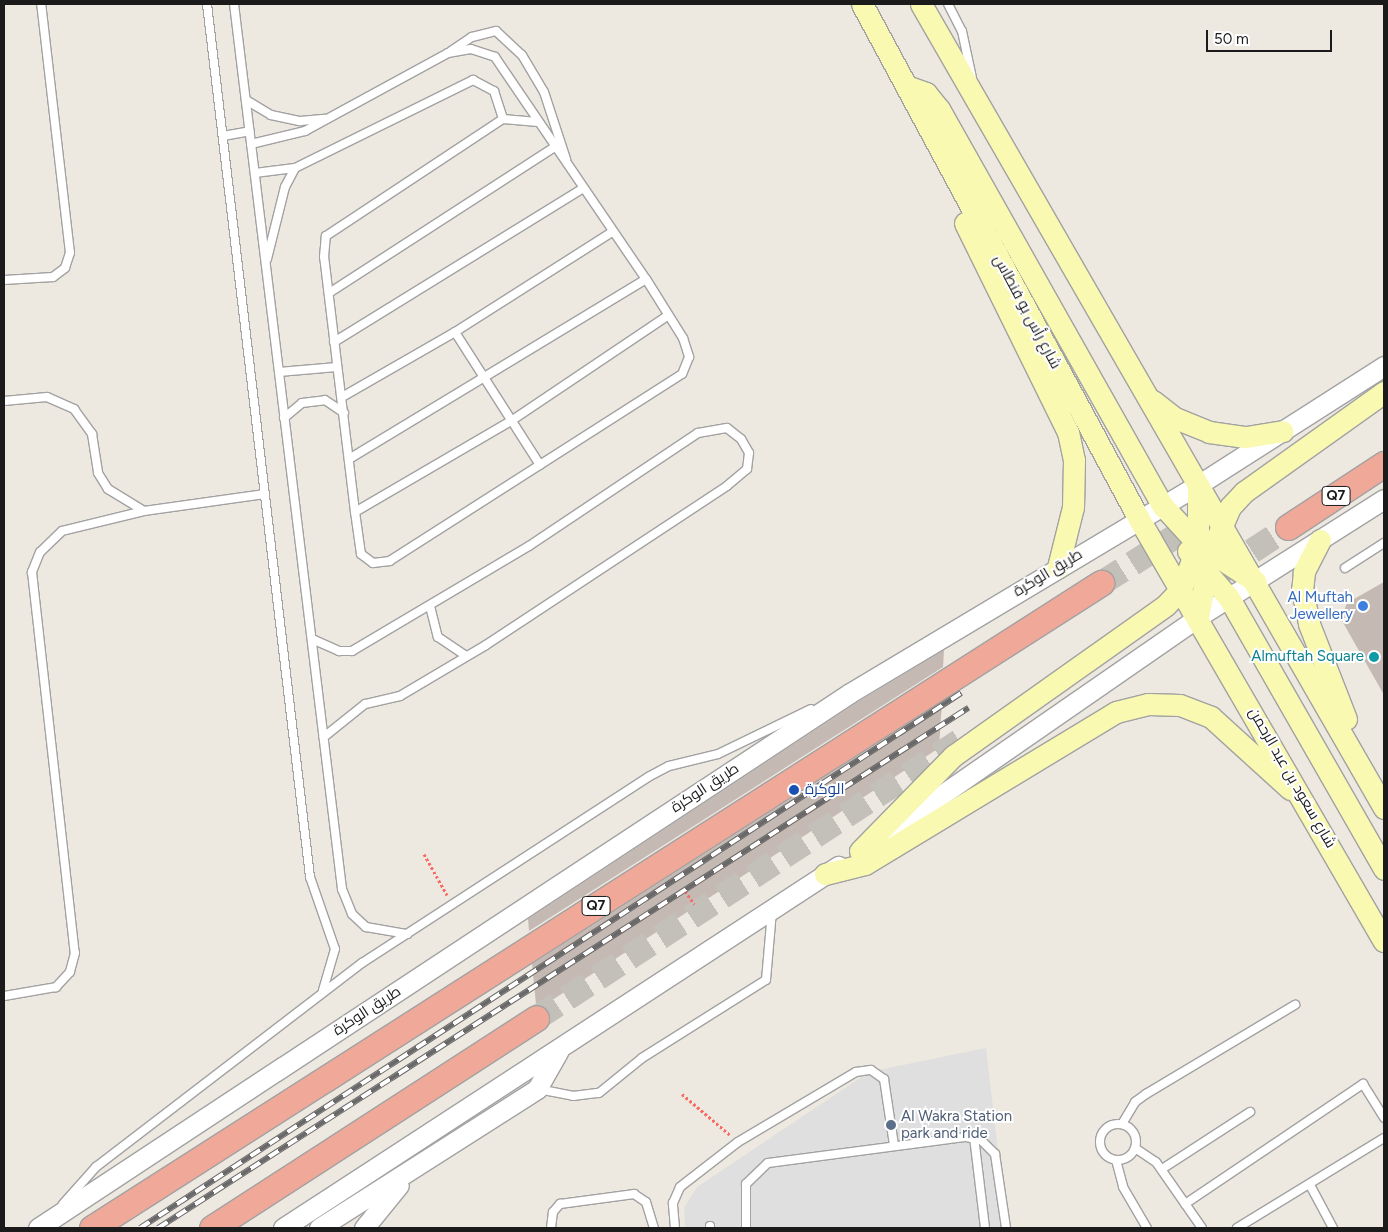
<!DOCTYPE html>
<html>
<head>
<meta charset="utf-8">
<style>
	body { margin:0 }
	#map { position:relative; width:1388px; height:1232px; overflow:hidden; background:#ede8e0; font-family:Figtree,Cairo,sans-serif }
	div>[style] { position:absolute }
	.parking>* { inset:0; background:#dfdfdf }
	.building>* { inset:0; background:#c4bab3 }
	.trunk-tunnel>* { height:25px; margin-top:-12.5px; transform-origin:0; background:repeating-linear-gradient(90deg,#c3bfb9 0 25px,transparent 0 37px) }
	.path>* { height:3px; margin-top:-1.5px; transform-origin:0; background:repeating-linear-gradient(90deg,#f96c64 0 2.5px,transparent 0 5px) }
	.roads { filter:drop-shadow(1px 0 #a2a2a2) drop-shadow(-1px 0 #a2a2a2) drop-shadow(0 1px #a2a2a2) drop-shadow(0 -1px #a2a2a2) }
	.service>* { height:8px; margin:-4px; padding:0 4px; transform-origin:4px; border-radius:4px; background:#fff }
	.service>.ring { margin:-4px; padding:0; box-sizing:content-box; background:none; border:8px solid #fff; border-radius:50% }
	.tertiary>* { height:19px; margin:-9.5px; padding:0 9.5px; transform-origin:9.5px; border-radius:9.5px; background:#fff }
	.secondary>* { height:21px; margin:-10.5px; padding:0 10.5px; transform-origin:10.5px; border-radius:10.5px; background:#f9f9b2 }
	.trunk>* { height:25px; margin:-12.5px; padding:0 12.5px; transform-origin:12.5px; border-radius:12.5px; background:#f0a899 }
	.rail>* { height:5.5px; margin-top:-2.75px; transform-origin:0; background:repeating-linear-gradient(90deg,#fff 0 11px,#696969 0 22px); box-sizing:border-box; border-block:1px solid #696969 }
	.dots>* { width:14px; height:14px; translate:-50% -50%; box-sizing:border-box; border:2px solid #fff; border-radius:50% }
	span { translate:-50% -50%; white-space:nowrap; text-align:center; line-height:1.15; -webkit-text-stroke:4px #fff; paint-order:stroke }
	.shield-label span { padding:1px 4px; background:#fff; border:1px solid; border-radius:4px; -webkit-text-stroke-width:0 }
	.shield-label { font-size:14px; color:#1b1b1b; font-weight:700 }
	.street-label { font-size:15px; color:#1b1b1b }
	.shop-label { font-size:15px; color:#366cbe }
	.right { translate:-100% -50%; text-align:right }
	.culture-label { font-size:15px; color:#0d838f }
	.transit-label { font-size:15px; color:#164399 }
	.left { translate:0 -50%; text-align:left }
	.service-label { font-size:15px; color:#4e5e75 }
	.frame { position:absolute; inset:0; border:5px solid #1b1b1b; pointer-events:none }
	.scale { position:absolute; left:1206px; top:30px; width:126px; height:22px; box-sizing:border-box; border:2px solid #1b1b1b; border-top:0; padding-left:6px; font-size:15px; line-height:18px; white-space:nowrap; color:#1b1b1b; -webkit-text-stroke:4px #fff; paint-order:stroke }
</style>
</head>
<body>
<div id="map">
	<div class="parking">
		<i style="clip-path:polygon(986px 1048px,1007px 1228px,685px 1228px,684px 1208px,697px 1187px,869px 1072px)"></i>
	</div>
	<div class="building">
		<i style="clip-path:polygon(1384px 582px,1384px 695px,1341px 619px,1347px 603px)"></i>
		<i style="clip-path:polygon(944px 650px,943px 667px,529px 931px,528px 919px,856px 703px)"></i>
		<i style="clip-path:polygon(942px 702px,939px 748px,543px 1006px,536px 1004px,532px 964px)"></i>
	</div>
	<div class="trunk-tunnel">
		<i style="left:1221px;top:571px;width:80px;rotate:-33.3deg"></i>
		<i style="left:1101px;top:583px;width:123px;rotate:-32.4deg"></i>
		<i style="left:536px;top:1018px;width:515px;rotate:-33.2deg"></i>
	</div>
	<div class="path">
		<i style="left:424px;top:854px;width:47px;rotate:60.7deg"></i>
		<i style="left:685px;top:891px;width:16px;rotate:55deg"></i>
		<i style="left:606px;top:941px;width:311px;rotate:-32.7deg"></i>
		<i style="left:682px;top:1094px;width:63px;rotate:40.5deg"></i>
	</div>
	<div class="roads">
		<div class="service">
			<i style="left:207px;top:4px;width:879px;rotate:83.27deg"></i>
			<i style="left:310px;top:877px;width:76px;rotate:70.9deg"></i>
			<i style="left:335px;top:949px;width:43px;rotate:106.3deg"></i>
			<i style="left:234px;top:4px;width:892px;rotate:83.04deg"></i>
			<i style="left:342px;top:889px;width:27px;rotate:68deg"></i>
			<i style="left:352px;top:914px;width:19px;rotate:43deg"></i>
			<i style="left:366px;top:927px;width:42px;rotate:9.7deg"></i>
			<i style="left:948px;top:4px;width:30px;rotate:63deg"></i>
			<i style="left:962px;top:31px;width:48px;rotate:78deg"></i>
			<i style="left:451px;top:51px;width:25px;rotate:-34deg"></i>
			<i style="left:472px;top:37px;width:25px;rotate:-14deg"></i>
			<i style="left:496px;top:31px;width:35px;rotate:43deg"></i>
			<i style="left:522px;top:55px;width:43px;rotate:59.3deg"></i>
			<i style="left:544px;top:92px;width:71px;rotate:71.8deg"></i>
			<i style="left:246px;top:100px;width:29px;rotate:31deg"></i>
			<i style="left:271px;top:115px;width:30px;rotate:12deg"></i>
			<i style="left:300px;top:121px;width:25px;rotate:-5deg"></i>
			<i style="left:223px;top:136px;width:27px;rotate:-10deg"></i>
			<i style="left:251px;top:144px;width:56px;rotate:-13.5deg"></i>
			<i style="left:305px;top:131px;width:163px;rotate:-28.6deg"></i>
			<i style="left:448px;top:53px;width:23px;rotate:-10deg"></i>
			<i style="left:471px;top:49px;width:25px;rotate:18deg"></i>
			<i style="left:495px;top:57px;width:268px;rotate:55.8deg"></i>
			<i style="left:646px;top:279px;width:70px;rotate:57.9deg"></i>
			<i style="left:683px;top:338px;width:20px;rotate:72deg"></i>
			<i style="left:689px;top:357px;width:18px;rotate:112deg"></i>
			<i style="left:682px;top:374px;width:347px;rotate:147.4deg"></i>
			<i style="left:390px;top:561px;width:17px;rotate:173deg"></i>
			<i style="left:373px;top:563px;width:15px;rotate:-143deg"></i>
			<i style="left:361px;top:554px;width:42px;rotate:-98.1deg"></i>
			<i style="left:355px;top:512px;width:257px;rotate:-96.9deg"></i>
			<i style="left:324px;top:257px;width:21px;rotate:-85deg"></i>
			<i style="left:326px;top:236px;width:212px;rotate:-33.5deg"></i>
			<i style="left:503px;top:119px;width:35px;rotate:5deg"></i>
			<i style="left:255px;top:173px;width:40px;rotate:-7.1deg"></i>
			<i style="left:267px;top:259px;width:74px;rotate:-76deg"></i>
			<i style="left:285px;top:187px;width:21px;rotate:-62deg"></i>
			<i style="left:295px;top:168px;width:199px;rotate:-26.3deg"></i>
			<i style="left:473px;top:80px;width:24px;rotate:28deg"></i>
			<i style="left:494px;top:91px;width:29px;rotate:72deg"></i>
			<i style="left:4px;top:280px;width:49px;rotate:-3.5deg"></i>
			<i style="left:53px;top:277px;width:15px;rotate:-37deg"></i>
			<i style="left:65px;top:268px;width:16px;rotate:-72deg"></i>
			<i style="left:70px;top:253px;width:251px;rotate:-96.6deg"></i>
			<i style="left:329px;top:293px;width:269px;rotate:-32.9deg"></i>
			<i style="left:334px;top:342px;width:293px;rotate:-31.7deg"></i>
			<i style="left:279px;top:372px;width:58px;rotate:-4.9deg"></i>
			<i style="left:342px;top:397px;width:130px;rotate:-29.9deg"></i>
			<i style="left:4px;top:401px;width:43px;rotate:-5.3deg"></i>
			<i style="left:47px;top:397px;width:30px;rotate:24deg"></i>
			<i style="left:74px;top:409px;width:31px;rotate:54deg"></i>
			<i style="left:92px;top:434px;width:39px;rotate:81deg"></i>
			<i style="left:98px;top:473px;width:19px;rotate:58deg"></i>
			<i style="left:108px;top:489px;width:42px;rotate:31.4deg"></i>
			<i style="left:144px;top:511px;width:84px;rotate:166.3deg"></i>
			<i style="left:62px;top:531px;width:30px;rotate:136deg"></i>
			<i style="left:40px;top:552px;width:22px;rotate:112deg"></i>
			<i style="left:32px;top:572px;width:383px;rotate:83.6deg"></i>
			<i style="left:75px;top:953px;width:20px;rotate:105deg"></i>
			<i style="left:70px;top:972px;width:21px;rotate:133deg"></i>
			<i style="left:56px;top:987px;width:53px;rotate:170.2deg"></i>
			<i style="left:284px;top:418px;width:23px;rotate:-40deg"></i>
			<i style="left:302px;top:403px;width:23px;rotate:-7deg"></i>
			<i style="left:325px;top:400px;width:23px;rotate:34deg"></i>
			<i style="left:349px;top:459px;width:347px;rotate:-31.2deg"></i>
			<i style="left:540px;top:465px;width:158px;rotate:-122.6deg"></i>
			<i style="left:455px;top:332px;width:186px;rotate:-32.5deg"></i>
			<i style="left:144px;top:511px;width:122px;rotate:-8deg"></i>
			<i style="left:355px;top:512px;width:181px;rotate:-30.3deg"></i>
			<i style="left:511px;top:421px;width:188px;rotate:-33.9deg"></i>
			<i style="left:1345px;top:568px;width:46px;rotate:-32.7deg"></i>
			<i style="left:430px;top:606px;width:32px;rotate:76deg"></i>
			<i style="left:438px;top:637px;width:34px;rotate:34deg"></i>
			<i style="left:312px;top:639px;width:30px;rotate:24deg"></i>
			<i style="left:339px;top:651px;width:13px"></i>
			<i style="left:352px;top:651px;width:206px;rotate:-30.7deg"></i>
			<i style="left:529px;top:546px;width:203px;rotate:-33.8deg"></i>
			<i style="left:698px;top:433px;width:29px;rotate:-10deg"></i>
			<i style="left:727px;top:428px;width:18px;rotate:38deg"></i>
			<i style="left:741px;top:439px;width:16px;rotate:60deg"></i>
			<i style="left:749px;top:453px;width:16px;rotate:97deg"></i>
			<i style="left:747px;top:469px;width:26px;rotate:140deg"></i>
			<i style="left:727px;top:486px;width:289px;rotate:146.6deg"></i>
			<i style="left:486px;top:645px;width:100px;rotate:149.3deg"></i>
			<i style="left:400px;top:696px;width:36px;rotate:167deg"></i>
			<i style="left:365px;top:704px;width:53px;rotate:141.2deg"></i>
			<i style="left:538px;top:1089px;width:36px;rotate:11deg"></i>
			<i style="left:573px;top:1096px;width:26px;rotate:-7deg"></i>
			<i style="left:599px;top:1093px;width:55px;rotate:-39.1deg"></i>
			<i style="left:642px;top:1058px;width:146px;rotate:-32.2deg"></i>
			<i style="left:766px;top:980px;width:69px;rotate:-85deg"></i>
			<i style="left:1122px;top:1124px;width:26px;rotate:-59deg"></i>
			<i style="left:1135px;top:1102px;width:14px;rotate:-36deg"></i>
			<i style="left:1146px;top:1094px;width:174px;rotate:-30.9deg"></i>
			<i class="ring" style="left:1100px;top:1124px;width:28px;height:28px"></i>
			<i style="left:974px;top:1137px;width:92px;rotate:83.1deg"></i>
			<i style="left:1135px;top:1148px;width:25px;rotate:34deg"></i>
			<i style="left:1156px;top:1162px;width:80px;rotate:55.1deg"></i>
			<i style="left:1116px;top:1160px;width:28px;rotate:75deg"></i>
			<i style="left:1123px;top:1187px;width:48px;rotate:59.7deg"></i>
			<i style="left:1162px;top:1169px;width:105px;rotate:-32.9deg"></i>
			<i style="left:1310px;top:1185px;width:49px;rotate:61.9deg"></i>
			<i style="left:63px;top:1204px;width:50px;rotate:-48.3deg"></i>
			<i style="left:96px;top:1167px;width:335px;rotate:-37.5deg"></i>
			<i style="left:362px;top:963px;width:343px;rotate:-33deg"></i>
			<i style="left:650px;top:776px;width:21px;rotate:-28deg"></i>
			<i style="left:669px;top:766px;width:50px;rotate:-13.8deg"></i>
			<i style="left:718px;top:754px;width:103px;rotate:-25.8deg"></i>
			<i style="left:1185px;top:1204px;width:215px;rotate:-34deg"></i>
			<i style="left:1363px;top:1084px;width:40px;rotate:58deg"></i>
			<i style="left:710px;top:1226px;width:2px;rotate:90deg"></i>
			<i style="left:551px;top:1228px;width:16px;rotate:-83deg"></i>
			<i style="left:553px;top:1212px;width:11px;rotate:-49deg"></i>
			<i style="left:560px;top:1204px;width:75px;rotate:-7.7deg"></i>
			<i style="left:634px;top:1194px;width:14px;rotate:34deg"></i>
			<i style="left:646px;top:1202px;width:27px;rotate:73deg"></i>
			<i style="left:675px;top:1228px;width:25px;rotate:-95deg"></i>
			<i style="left:673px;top:1203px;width:17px;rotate:-66deg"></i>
			<i style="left:680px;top:1187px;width:73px;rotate:-37.8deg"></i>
			<i style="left:738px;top:1142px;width:137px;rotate:-30.7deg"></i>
			<i style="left:856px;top:1072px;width:15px;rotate:-8deg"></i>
			<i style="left:871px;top:1070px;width:16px;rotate:35deg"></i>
			<i style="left:884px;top:1079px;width:67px;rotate:81.4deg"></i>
			<i style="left:746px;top:1228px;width:44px;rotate:-90deg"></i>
			<i style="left:746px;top:1184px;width:30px;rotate:-44deg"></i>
			<i style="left:768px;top:1163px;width:200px;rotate:-7.5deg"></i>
			<i style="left:966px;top:1137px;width:15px;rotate:11deg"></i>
			<i style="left:981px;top:1140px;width:20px;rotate:45deg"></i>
			<i style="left:995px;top:1154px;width:75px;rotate:81.5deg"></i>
			<i style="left:1237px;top:1228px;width:172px;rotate:-31.5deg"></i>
		</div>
		<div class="tertiary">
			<i style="left:885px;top:834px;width:381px;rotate:-34.7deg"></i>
			<i style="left:1198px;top:617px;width:220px;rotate:-32.4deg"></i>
			<i style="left:38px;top:1228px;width:972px;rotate:-33.38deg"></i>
			<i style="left:850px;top:693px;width:405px;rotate:-30.9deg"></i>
			<i style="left:1198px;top:485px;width:221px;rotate:-32.6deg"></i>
			<i style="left:283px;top:1228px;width:663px;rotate:-33.11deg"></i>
			<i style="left:319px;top:1228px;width:259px;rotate:-32.5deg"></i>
			<i style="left:537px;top:1089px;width:43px;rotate:-60.4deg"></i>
			<i style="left:364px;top:1228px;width:55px;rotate:-50.9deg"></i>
		</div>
		<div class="secondary">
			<i style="left:862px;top:4px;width:585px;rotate:61.73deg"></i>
			<i style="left:1139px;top:519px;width:488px;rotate:59.9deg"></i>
			<i style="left:921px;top:4px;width:928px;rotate:60.06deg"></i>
			<i style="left:906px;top:86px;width:21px;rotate:19deg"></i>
			<i style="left:926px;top:93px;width:21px;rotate:51deg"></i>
			<i style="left:939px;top:109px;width:456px;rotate:60.6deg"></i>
			<i style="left:1163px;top:506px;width:52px;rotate:47.4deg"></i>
			<i style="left:1198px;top:544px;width:69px;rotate:33.2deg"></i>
			<i style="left:965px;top:223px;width:233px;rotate:63.8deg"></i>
			<i style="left:1068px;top:432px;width:29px;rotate:78deg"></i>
			<i style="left:1074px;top:460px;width:47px;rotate:91.2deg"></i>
			<i style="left:1073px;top:507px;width:62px;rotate:104deg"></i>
			<i style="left:1153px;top:401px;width:28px;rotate:38deg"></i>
			<i style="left:1175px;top:418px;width:37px;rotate:22deg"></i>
			<i style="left:1209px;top:432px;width:37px;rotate:8deg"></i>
			<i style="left:1246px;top:437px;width:37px;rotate:-9deg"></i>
			<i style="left:1320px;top:540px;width:36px;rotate:117deg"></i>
			<i style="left:1304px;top:572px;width:18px;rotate:96deg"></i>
			<i style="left:1302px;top:590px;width:35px;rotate:78deg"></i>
			<i style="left:1309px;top:624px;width:102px;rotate:68.7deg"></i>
			<i style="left:1188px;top:551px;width:62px;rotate:48.9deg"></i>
			<i style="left:1229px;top:598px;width:312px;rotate:60.2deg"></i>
			<i style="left:1198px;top:617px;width:64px;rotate:-79.2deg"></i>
			<i style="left:1210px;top:554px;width:51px;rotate:-66.9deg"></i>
			<i style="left:1230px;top:507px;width:21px;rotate:-47deg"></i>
			<i style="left:1244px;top:492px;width:172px;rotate:-35.5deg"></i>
			<i style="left:860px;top:851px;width:133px;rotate:-45.6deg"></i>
			<i style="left:953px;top:756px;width:261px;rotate:-35.3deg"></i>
			<i style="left:1166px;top:605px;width:22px;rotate:-47deg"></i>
			<i style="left:1181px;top:589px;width:48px;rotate:-69.3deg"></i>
			<i style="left:1198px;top:544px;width:54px;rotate:-90deg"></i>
			<i style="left:825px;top:874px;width:41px;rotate:-14deg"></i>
			<i style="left:865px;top:864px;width:293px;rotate:-31.2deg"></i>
			<i style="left:1116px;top:712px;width:33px;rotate:-14deg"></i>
			<i style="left:1148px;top:704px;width:32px;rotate:2deg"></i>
			<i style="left:1180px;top:705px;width:33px;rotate:21deg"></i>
			<i style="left:1211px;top:717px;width:107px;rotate:42.3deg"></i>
		</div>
		<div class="trunk">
			<i style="left:1288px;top:527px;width:115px;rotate:-33.3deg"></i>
			<i style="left:92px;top:1228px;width:1198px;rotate:-32.59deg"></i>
			<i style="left:212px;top:1228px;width:386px;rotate:-32.9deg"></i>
		</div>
	</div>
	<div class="rail">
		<i style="left:140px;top:1228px;width:980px;rotate:-33.09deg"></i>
		<i style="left:158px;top:1228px;width:963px;rotate:-32.7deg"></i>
	</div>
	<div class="dots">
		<i style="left:1363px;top:606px;background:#3f7fe0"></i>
		<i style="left:1374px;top:657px;background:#0f9aa8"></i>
		<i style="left:794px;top:790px;background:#1a4fb4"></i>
		<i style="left:891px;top:1125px;background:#5c6f8a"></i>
	</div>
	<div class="shield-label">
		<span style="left:1336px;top:496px">Q7</span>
		<span style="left:596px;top:906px">Q7</span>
	</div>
	<div class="street-label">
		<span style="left:1027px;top:312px;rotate:62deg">شارع رأس بو فنطاس</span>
		<span style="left:1048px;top:573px;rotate:-31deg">طريق الوكرة</span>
		<span style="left:1292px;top:778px;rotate:60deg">شارع سعود بن عبد الرحمن</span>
		<span style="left:705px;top:788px;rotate:-33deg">طريق الوكرة</span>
		<span style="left:367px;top:1011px;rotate:-33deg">طريق الوكرة</span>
	</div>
	<div class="shop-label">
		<span class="right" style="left:1353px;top:606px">Al Muftah<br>Jewellery</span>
	</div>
	<div class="culture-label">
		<span class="right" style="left:1364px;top:657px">Almuftah Square</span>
	</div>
	<div class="transit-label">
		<span class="left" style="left:805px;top:790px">الوكرة</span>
	</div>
	<div class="service-label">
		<span class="left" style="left:901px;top:1125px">Al Wakra Station<br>park and ride</span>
	</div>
	<div class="frame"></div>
	<div class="scale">50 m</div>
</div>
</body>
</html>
